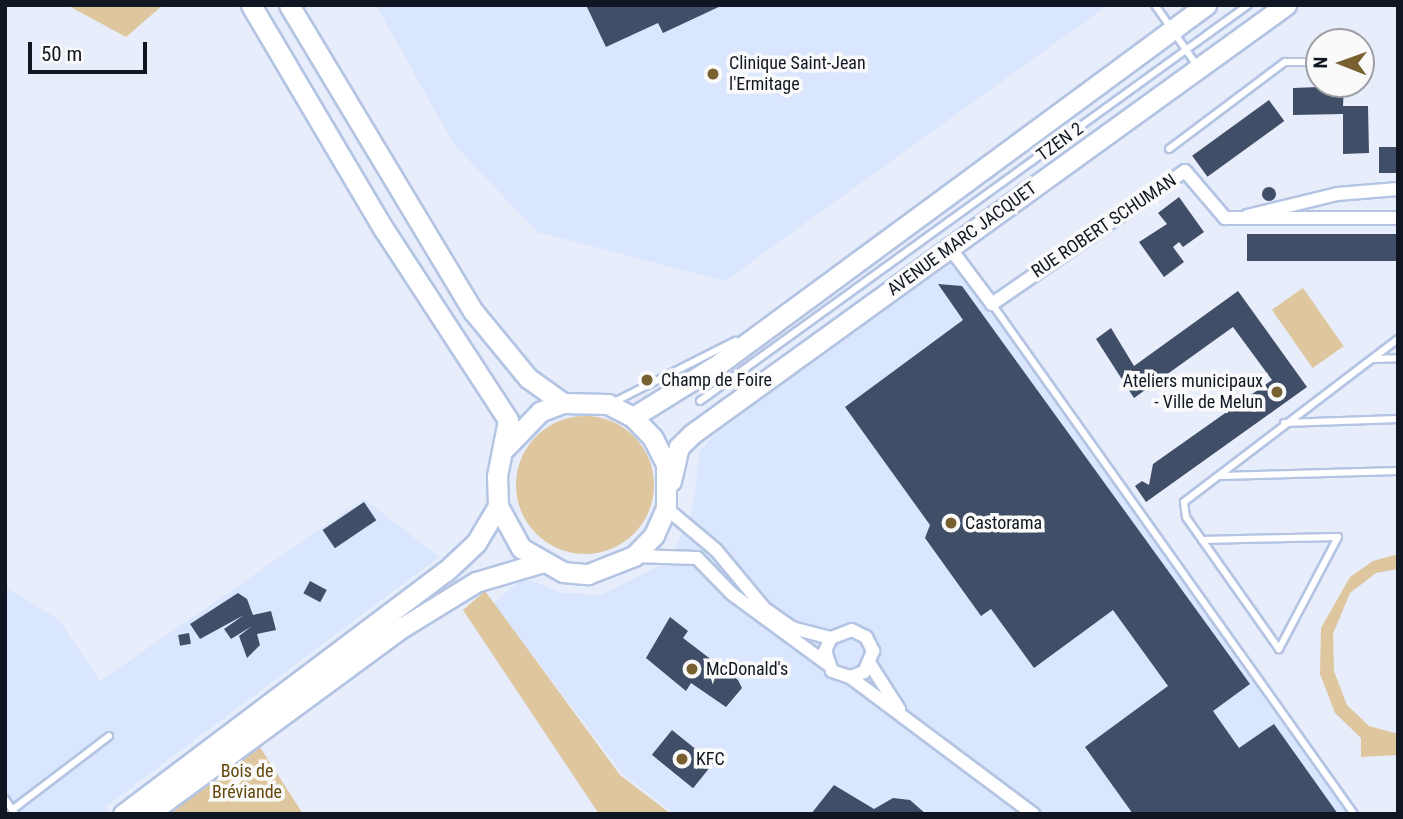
<!DOCTYPE html>
<html>
<head>
<meta charset="utf-8">
<style>
	body { margin:0 }
	#map { position:relative; width:1403px; height:819px; overflow:hidden; background:#e7edfa; font-family:"Roboto Condensed",sans-serif }
	div>[style] { position:absolute }
	.built>* { inset:0; background:#dae6fd }
	.green>* { inset:0; background:#dec79e; transform-origin:0 0 }
	.round { border-radius:50% }
	.building>* { inset:0; background:#414e68; transform-origin:0 0 }
	.roads { filter:drop-shadow(2px 0 #b4c4e3) drop-shadow(-2px 0 #b4c4e3) drop-shadow(0 2px #b4c4e3) drop-shadow(0 -2px #b4c4e3) }
	.service>* { height:6px; margin:-3px; padding:0 3px; transform-origin:3px; border-radius:3px; background:#fff }
	.minor>* { height:12px; margin:-6px; padding:0 6px; transform-origin:6px; border-radius:6px; background:#fff }
	.primary>* { height:19px; margin:-9.5px; padding:0 9.5px; transform-origin:9.5px; border-radius:9.5px; background:#fff }
	.dots>* { width:19px; height:19px; translate:-50% -50%; box-sizing:border-box; border:4px solid #fafafa; border-radius:50% }
	span { translate:-50% -50%; white-space:nowrap; text-align:center; line-height:1.15; -webkit-text-stroke:7px #fafafa; paint-order:stroke }
	.poi-label { font-size:18px; color:#111722 }
	.left { translate:0 -50%; text-align:left }
	.right { translate:-100% -50%; text-align:right }
	.street-label { font-size:18px; color:#111722 }
	.park-label { font-size:18px; color:#63470b }
	.frame { position:absolute; inset:0; border:7px solid #111722; pointer-events:none }
	.north { position:absolute; left:1305px; top:28px; width:70px; height:70px; box-sizing:border-box; background:#fafafa; border:2px solid #9d9fa4; border-radius:50%; rotate:271deg; font-size:19px; font-weight:700; line-height:28px; text-align:center; color:#111722 }
	.north::after { content:''; display:block; margin:auto; width:24px; height:32px; background:#786031; clip-path:polygon(50% 0,100% 100%,50% 72%,0 100%) }
	.scale { position:absolute; left:28px; top:42px; width:119px; height:32px; box-sizing:border-box; border:4px solid #111722; border-top:0; padding-left:9px; font-size:21px; line-height:24px; white-space:nowrap; color:#111722; -webkit-text-stroke:5px #fafafa; paint-order:stroke }
</style>
</head>
<body>
<div id="map">
	<div class="built">
		<i style="clip-path:polygon(376px 5px,1108px 5px,725px 281px,537px 232px,453px 143px)"></i>
		<i style="clip-path:polygon(954px 256px,1358px 814px,675px 814px,623px 774px,493px 603px,524px 578px,562px 593px,601px 595px,669px 561px,692px 511px,700px 451px,714px 435px)"></i>
		<i style="clip-path:polygon(364px 499px,439px 557px,105px 807px,109px 814px,5px 814px,5px 587px,59px 620px,100px 681px)"></i>
	</div>
	<div class="green">
		<i style="clip-path:polygon(67px 5px,163px 5px,126px 37px)"></i>
		<i style="left:1303px;top:288px;width:71px;height:38px;rotate:55deg"></i>
		<i class="round" style="left:516px;top:416px;width:138px;height:138px"></i>
		<i style="clip-path:polygon(1398px 554px,1398px 569px,1376px 573px,1350px 593px,1333px 634px,1334px 671px,1347px 705px,1369px 726px,1398px 734px,1398px 755px,1361px 757px,1361px 738px,1335px 713px,1320px 674px,1321px 628px,1350px 577px,1373px 561px)"></i>
		<i style="clip-path:polygon(485px 591px,620px 775px,671px 814px,599px 814px,463px 610px)"></i>
		<i style="clip-path:polygon(254px 738px,303px 814px,159px 814px)"></i>
	</div>
	<div class="building">
		<i style="clip-path:polygon(586px 5px,723px 5px,663px 33px,658px 23px,606px 47px)"></i>
		<i style="clip-path:polygon(1344px 86px,1343px 106px,1368px 106px,1369px 153px,1343px 154px,1343px 114px,1293px 115px,1293px 88px)"></i>
		<i style="left:1269px;top:100px;width:26px;height:95px;rotate:54deg"></i>
		<i style="left:1398px;top:147px;width:26px;height:19px;rotate:90deg"></i>
		<i class="round" style="left:1262px;top:187px;width:14px;height:14px"></i>
		<i style="clip-path:polygon(1179px 197px,1204px 232px,1183px 247px,1179px 242px,1173px 247px,1184px 262px,1164px 277px,1139px 242px,1167px 224px,1158px 213px)"></i>
		<i style="left:1398px;top:234px;width:27px;height:151px;rotate:90deg"></i>
		<i style="clip-path:polygon(938px 284px,962px 286px,1250px 684px,1213px 711px,1239px 748px,1274px 724px,1338px 814px,1133px 814px,1085px 747px,1168px 686px,1113px 610px,1034px 668px,991px 609px,981px 616px,925px 538px,930px 525px,845px 407px,963px 320px)"></i>
		<i style="clip-path:polygon(1238px 291px,1307px 387px,1146px 502px,1135px 486px,1142px 481px,1149px 485px,1153px 464px,1272px 380px,1233px 327px,1134px 398px,1096px 339px,1111px 328px,1134px 366px)"></i>
		<i style="left:364px;top:502px;width:22px;height:50px;rotate:56deg"></i>
		<i style="left:310px;top:581px;width:19px;height:14px;rotate:28deg"></i>
		<i style="clip-path:polygon(238px 593px,247px 599px,253px 615px,271px 611px,276px 630px,257px 634px,260px 645px,247px 658px,239px 636px,252px 626px,231px 639px,224px 629px,244px 615px,200px 639px,190px 624px)"></i>
		<i style="clip-path:polygon(670px 617px,688px 631px,683px 638px,738px 680px,742px 688px,726px 707px,691px 683px,686px 691px,646px 658px)"></i>
		<i style="left:189px;top:633px;width:11px;height:11px;rotate:80deg"></i>
		<i style="left:672px;top:730px;width:53px;height:32px;rotate:39deg"></i>
		<i style="clip-path:polygon(834px 785px,874px 809px,893px 798px,910px 800px,926px 814px,811px 814px)"></i>
	</div>
	<div class="roads">
		<div class="service">
			<i style="left:1155px;top:5px;width:75px;rotate:55.3deg"></i>
			<i style="left:1169px;top:149px;width:145px;rotate:-36.9deg"></i>
			<i style="left:1285px;top:62px;width:34px"></i>
			<i style="left:992px;top:304px;width:625px;rotate:54.63deg"></i>
			<i style="left:1373px;top:359px;width:25px;rotate:-2deg"></i>
			<i style="left:700px;top:401px;width:676px;rotate:-35.85deg"></i>
			<i style="left:614px;top:402px;width:136px;rotate:-26.8deg"></i>
			<i style="left:1284px;top:423px;width:114px;rotate:-2deg"></i>
			<i style="left:1221px;top:476px;width:177px;rotate:-1.6deg"></i>
			<i style="left:1202px;top:540px;width:136px;rotate:-1.3deg"></i>
			<i style="left:1338px;top:537px;width:127px;rotate:117.8deg"></i>
			<i style="left:1279px;top:649px;width:161px;rotate:-125.2deg"></i>
			<i style="left:1186px;top:517px;width:15px;rotate:-98deg"></i>
			<i style="left:1184px;top:502px;width:269px;rotate:-37.3deg"></i>
			<i style="left:5px;top:799px;width:18px;rotate:56deg"></i>
			<i style="left:12px;top:810px;width:122px;rotate:-37.3deg"></i>
		</div>
		<div class="minor">
			<i style="left:1247px;top:216px;width:93px;rotate:-13.7deg"></i>
			<i style="left:1337px;top:194px;width:61px;rotate:-4.7deg"></i>
			<i style="left:950px;top:248px;width:70px;rotate:53.1deg"></i>
			<i style="left:992px;top:304px;width:234px;rotate:-34.6deg"></i>
			<i style="left:1185px;top:171px;width:62px;rotate:49.6deg"></i>
			<i style="left:1225px;top:218px;width:173px"></i>
			<i style="left:666px;top:508px;width:65px;rotate:40deg"></i>
			<i style="left:716px;top:550px;width:77px;rotate:50.3deg"></i>
			<i style="left:765px;top:609px;width:33px;rotate:35deg"></i>
			<i style="left:792px;top:628px;width:40px;rotate:14.4deg"></i>
			<i style="left:831px;top:638px;width:22px;rotate:-21deg"></i>
			<i style="left:852px;top:630px;width:16px;rotate:27deg"></i>
			<i style="left:866px;top:637px;width:16px;rotate:63deg"></i>
			<i style="left:873px;top:651px;width:23px;rotate:113deg"></i>
			<i style="left:864px;top:672px;width:15px;rotate:160deg"></i>
			<i style="left:850px;top:677px;width:19px;rotate:-162deg"></i>
			<i style="left:832px;top:671px;width:21px;rotate:-109deg"></i>
			<i style="left:825px;top:651px;width:14px;rotate:-65deg"></i>
			<i style="left:634px;top:556px;width:63px;rotate:1.8deg"></i>
			<i style="left:697px;top:558px;width:50px;rotate:45.8deg"></i>
			<i style="left:732px;top:594px;width:117px;rotate:36.3deg"></i>
			<i style="left:870px;top:664px;width:54px;rotate:57.2deg"></i>
			<i style="left:850px;top:677px;width:229px;rotate:36.8deg"></i>
		</div>
		<div class="primary">
			<i style="left:251px;top:5px;width:259px;rotate:59.4deg"></i>
			<i style="left:383px;top:228px;width:229px;rotate:56.9deg"></i>
			<i style="left:508px;top:420px;width:57px;rotate:101.1deg"></i>
			<i style="left:497px;top:476px;width:30px;rotate:88deg"></i>
			<i style="left:498px;top:506px;width:48px;rotate:61.3deg"></i>
			<i style="left:521px;top:548px;width:48px;rotate:29.7deg"></i>
			<i style="left:563px;top:572px;width:25px;rotate:5deg"></i>
			<i style="left:588px;top:574px;width:49px;rotate:-21.4deg"></i>
			<i style="left:634px;top:556px;width:29px;rotate:-46deg"></i>
			<i style="left:654px;top:535px;width:30px;rotate:-66deg"></i>
			<i style="left:666px;top:508px;width:44px;rotate:-90deg"></i>
			<i style="left:666px;top:464px;width:29px;rotate:-117deg"></i>
			<i style="left:653px;top:438px;width:29px;rotate:-134deg"></i>
			<i style="left:633px;top:417px;width:28px;rotate:-153deg"></i>
			<i style="left:608px;top:404px;width:45px;rotate:-178.7deg"></i>
			<i style="left:563px;top:403px;width:25px;rotate:159deg"></i>
			<i style="left:540px;top:412px;width:50px;rotate:134.2deg"></i>
			<i style="left:289px;top:5px;width:357px;rotate:59deg"></i>
			<i style="left:473px;top:311px;width:87px;rotate:50.6deg"></i>
			<i style="left:528px;top:378px;width:43px;rotate:35.5deg"></i>
			<i style="left:633px;top:417px;width:102px;rotate:-31.8deg"></i>
			<i style="left:720px;top:363px;width:604px;rotate:-36.38deg"></i>
			<i style="left:671px;top:481px;width:35px;rotate:-77deg"></i>
			<i style="left:679px;top:447px;width:18px;rotate:-45deg"></i>
			<i style="left:692px;top:434px;width:733px;rotate:-35.84deg"></i>
			<i style="left:123px;top:814px;width:404px;rotate:-37deg"></i>
			<i style="left:446px;top:571px;width:41px;rotate:-43deg"></i>
			<i style="left:476px;top:543px;width:43px;rotate:-59.3deg"></i>
			<i style="left:148px;top:814px;width:316px;rotate:-36.3deg"></i>
			<i style="left:403px;top:627px;width:86px;rotate:-31.7deg"></i>
			<i style="left:476px;top:582px;width:67px;rotate:-16.5deg"></i>
		</div>
	</div>
	<div class="dots">
		<i style="left:713px;top:74px;background:#786031"></i>
		<i style="left:647px;top:380px;background:#786031"></i>
		<i style="left:1277px;top:392px;background:#786031"></i>
		<i style="left:951px;top:523px;background:#786031"></i>
		<i style="left:692px;top:669px;background:#786031"></i>
		<i style="left:682px;top:759px;background:#786031"></i>
	</div>
	<div class="poi-label">
		<span class="left" style="left:729px;top:74px">Clinique Saint-Jean<br>l'Ermitage</span>
		<span class="left" style="left:661px;top:380px">Champ de Foire</span>
		<span class="right" style="left:1263px;top:392px">Ateliers municipaux<br>- Ville de Melun</span>
		<span class="left" style="left:965px;top:523px">Castorama</span>
		<span class="left" style="left:706px;top:669px">McDonald's</span>
		<span class="left" style="left:696px;top:759px">KFC</span>
	</div>
	<div class="street-label">
		<span style="left:1060px;top:142px;rotate:-36deg">TZEN 2</span>
		<span style="left:1104px;top:226px;rotate:-34deg">RUE ROBERT SCHUMAN</span>
		<span style="left:962px;top:239px;rotate:-36deg">AVENUE MARC JACQUET</span>
	</div>
	<div class="park-label">
		<span style="left:247px;top:782px">Bois de<br>Bréviande</span>
	</div>
	<div class="frame"></div>
	<div class="north">N</div>
	<div class="scale">50 m</div>
</div>
</body>
</html>
